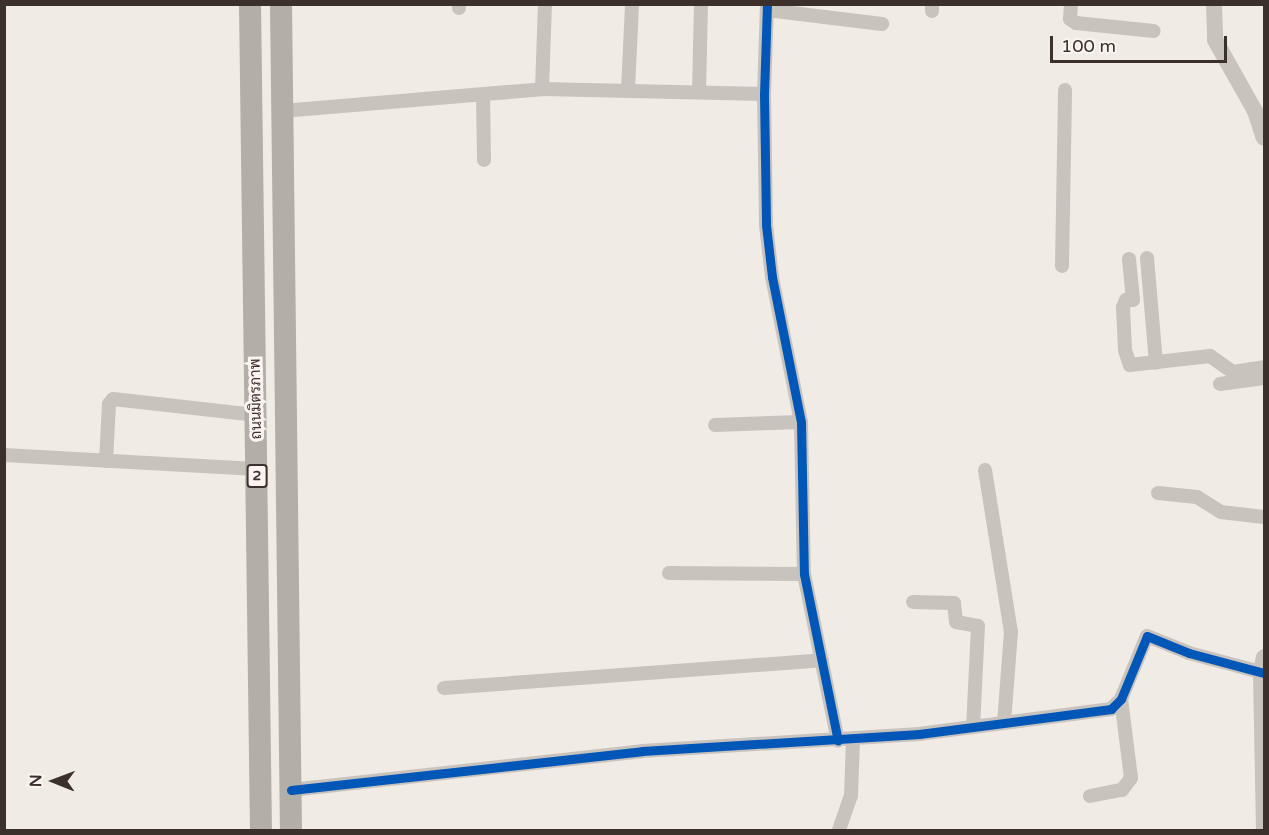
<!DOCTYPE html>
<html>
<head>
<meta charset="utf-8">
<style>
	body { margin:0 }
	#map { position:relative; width:1269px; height:835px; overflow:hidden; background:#f0ebe5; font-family:"Varela Round",Sarabun,sans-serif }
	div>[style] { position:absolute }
	.minor>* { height:14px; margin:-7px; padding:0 7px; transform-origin:7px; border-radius:7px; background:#c9c3be }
	.tertiary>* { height:16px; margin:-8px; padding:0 8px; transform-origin:8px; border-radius:8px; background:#c9c3be }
	.trunk>* { height:22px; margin:-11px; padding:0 11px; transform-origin:11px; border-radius:11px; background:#b4aea8 }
	.cycleway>* { height:9px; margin:-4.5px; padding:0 4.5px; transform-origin:4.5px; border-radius:4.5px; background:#0057b8 }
	span { translate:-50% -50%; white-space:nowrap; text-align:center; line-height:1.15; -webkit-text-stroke:6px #fbf5ee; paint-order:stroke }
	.shield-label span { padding:2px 4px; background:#fbf5ee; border:2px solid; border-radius:4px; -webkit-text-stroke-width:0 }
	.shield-label { font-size:14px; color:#3b302b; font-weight:700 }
	.street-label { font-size:15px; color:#3b302b }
	.frame { position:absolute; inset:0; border:6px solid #3b302b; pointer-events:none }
	.north { position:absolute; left:24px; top:751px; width:60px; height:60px; -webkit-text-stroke:4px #fbf5ee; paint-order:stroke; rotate:271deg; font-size:16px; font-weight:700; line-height:24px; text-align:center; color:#3b302b }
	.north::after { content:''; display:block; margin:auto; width:21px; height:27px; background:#3b302b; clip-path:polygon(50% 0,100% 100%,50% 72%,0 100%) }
	.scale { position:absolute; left:1050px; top:36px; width:177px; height:27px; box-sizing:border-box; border:3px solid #3b302b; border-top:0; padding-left:8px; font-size:18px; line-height:21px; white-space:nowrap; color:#3b302b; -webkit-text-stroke:4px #fbf5ee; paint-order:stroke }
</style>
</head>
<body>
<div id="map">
	<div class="minor">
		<i style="left:767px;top:4px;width:90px;rotate:91.9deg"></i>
		<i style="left:764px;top:94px;width:131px;rotate:89.1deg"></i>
		<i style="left:766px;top:225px;width:52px;rotate:83.4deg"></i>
		<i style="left:772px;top:277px;width:148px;rotate:78.7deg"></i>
		<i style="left:801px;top:422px;width:152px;rotate:88.9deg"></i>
		<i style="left:804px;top:574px;width:170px;rotate:78.5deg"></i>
		<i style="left:1071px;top:4px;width:15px;rotate:94deg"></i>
		<i style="left:1070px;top:19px;width:7px;rotate:34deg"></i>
		<i style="left:1076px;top:23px;width:78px;rotate:5.9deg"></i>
		<i style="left:459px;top:8px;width:4px;rotate:-90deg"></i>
		<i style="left:767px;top:10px;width:116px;rotate:6.9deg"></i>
		<i style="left:932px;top:11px;width:7px;rotate:-90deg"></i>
		<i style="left:542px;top:89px;width:85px;rotate:-88deg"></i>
		<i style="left:628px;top:90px;width:86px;rotate:-87.3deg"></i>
		<i style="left:699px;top:92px;width:88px;rotate:-88.7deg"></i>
		<i style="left:483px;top:95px;width:65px;rotate:89.1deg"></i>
		<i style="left:282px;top:111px;width:261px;rotate:-4.8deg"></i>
		<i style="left:542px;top:89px;width:222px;rotate:1.3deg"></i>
		<i style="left:1147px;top:258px;width:105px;rotate:85.1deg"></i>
		<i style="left:1129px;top:259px;width:41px;rotate:84.4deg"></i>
		<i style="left:1133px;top:300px;width:7px;rotate:180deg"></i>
		<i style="left:1126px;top:300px;width:8px;rotate:113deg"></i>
		<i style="left:1123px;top:307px;width:43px;rotate:87.3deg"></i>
		<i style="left:1125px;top:350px;width:16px;rotate:72deg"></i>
		<i style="left:1130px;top:365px;width:81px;rotate:-6.4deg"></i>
		<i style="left:1210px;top:356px;width:28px;rotate:35deg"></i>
		<i style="left:1233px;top:372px;width:31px;rotate:-9deg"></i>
		<i style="left:1062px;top:266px;width:176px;rotate:-89deg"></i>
		<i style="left:1220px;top:384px;width:44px;rotate:-7.8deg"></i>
		<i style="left:715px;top:425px;width:86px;rotate:-2deg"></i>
		<i style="left:4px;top:455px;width:253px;rotate:3.2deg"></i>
		<i style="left:106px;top:461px;width:57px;rotate:-87deg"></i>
		<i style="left:109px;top:404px;width:6px;rotate:-51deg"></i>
		<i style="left:113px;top:399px;width:144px;rotate:6.4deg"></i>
		<i style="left:985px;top:470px;width:164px;rotate:80.9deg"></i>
		<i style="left:1011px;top:632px;width:90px;rotate:94.4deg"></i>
		<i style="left:1158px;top:493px;width:39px;rotate:6deg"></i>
		<i style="left:1197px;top:497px;width:28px;rotate:32deg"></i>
		<i style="left:1221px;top:512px;width:43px;rotate:6.6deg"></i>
		<i style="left:669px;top:573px;width:135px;rotate:0.4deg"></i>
		<i style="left:913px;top:602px;width:41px;rotate:1.4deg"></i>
		<i style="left:954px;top:603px;width:19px;rotate:84deg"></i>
		<i style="left:956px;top:622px;width:22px;rotate:10deg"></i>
		<i style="left:978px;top:626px;width:101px;rotate:92.8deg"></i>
		<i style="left:444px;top:688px;width:379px;rotate:-4.2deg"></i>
		<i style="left:291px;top:790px;width:353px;rotate:-6.3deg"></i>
		<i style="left:642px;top:751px;width:278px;rotate:-3.5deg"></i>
		<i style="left:919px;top:734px;width:194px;rotate:-7.4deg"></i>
		<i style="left:1111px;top:709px;width:14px;rotate:-45deg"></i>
		<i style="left:1121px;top:699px;width:68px;rotate:-67.6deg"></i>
		<i style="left:1147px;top:636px;width:45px;rotate:22deg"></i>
		<i style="left:1189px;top:653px;width:78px;rotate:14.9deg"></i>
		<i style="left:1090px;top:796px;width:33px;rotate:-11deg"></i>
		<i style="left:1122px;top:790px;width:15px;rotate:-53deg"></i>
		<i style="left:1131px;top:778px;width:80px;rotate:-97.2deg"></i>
		<i style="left:839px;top:830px;width:36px;rotate:-71deg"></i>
		<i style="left:851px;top:796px;width:56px;rotate:-88deg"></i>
	</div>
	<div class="tertiary">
		<i style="left:1214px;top:4px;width:36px;rotate:88deg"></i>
		<i style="left:1215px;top:40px;width:81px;rotate:60.6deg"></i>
		<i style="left:1255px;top:111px;width:28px;rotate:72deg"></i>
		<i style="left:1264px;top:830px;width:158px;rotate:-91.1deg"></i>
		<i style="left:1261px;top:672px;width:15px;rotate:-79deg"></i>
	</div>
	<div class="trunk">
		<i style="left:250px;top:4px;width:826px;rotate:89.24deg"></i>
		<i style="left:281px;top:4px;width:826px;rotate:89.31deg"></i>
	</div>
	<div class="cycleway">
		<i style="left:767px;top:4px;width:90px;rotate:91.9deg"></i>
		<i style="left:764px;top:94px;width:131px;rotate:89.1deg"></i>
		<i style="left:766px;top:225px;width:52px;rotate:83.4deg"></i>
		<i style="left:772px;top:277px;width:148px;rotate:78.7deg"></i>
		<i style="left:801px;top:422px;width:152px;rotate:88.9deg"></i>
		<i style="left:804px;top:574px;width:170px;rotate:78.5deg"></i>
		<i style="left:291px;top:790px;width:353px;rotate:-6.3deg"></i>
		<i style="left:642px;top:751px;width:278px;rotate:-3.5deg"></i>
		<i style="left:919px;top:734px;width:194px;rotate:-7.4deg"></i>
		<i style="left:1111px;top:709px;width:14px;rotate:-45deg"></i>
		<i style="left:1121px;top:699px;width:68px;rotate:-67.6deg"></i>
		<i style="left:1147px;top:636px;width:45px;rotate:22deg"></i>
		<i style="left:1189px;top:653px;width:78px;rotate:14.9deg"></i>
	</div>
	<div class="shield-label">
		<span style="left:257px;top:476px">2</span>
	</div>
	<div class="street-label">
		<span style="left:256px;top:399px;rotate:-91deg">ถนนมิตรภาพ</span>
	</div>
	<div class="frame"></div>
	<div class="north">N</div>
	<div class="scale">100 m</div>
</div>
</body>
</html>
